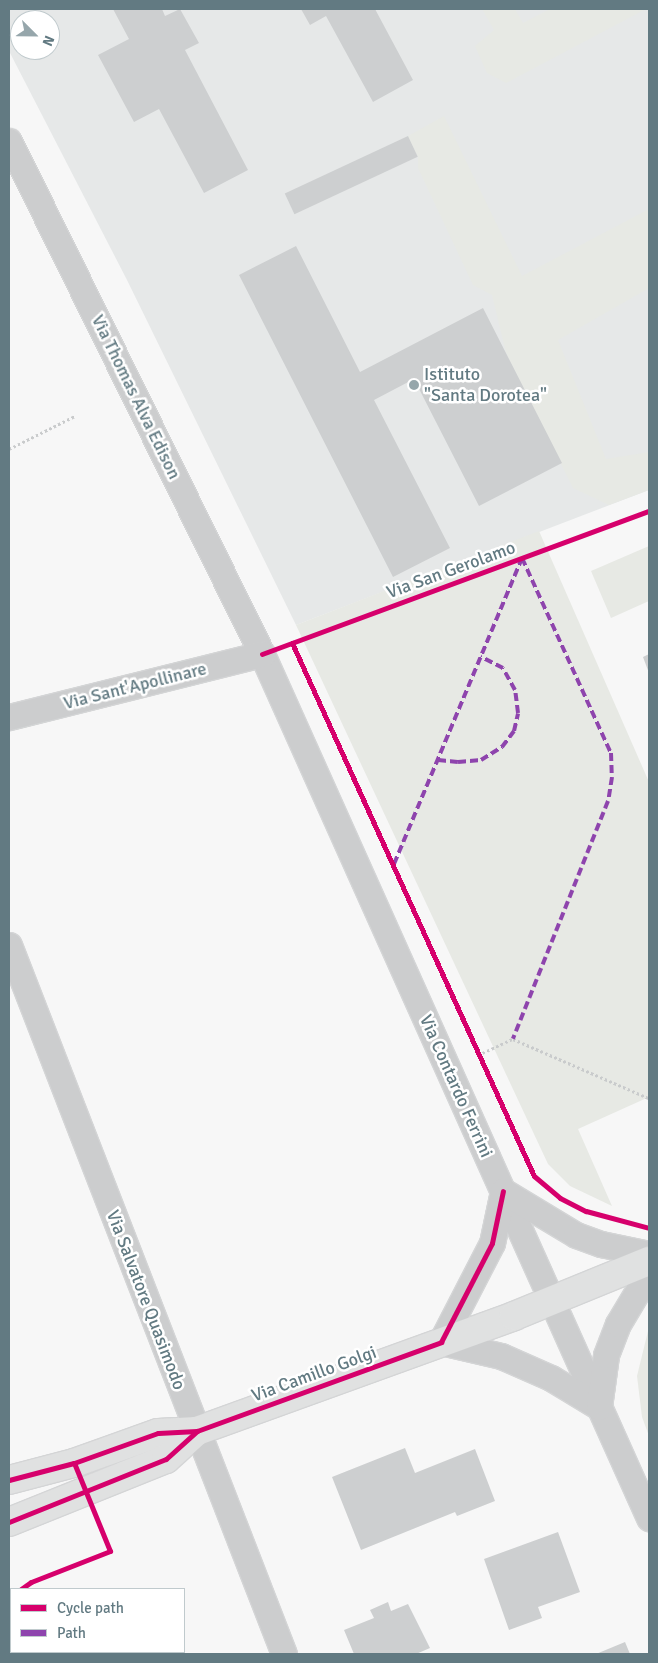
<!DOCTYPE html>
<html>
<head>
<meta charset="utf-8">
<style>
	body { margin:0 }
	#map { position:relative; width:658px; height:1663px; overflow:hidden; background:#f7f7f7; font-family:Signika,sans-serif }
	div>[style] { position:absolute }
	.built>* { inset:0; background:#e6e8e8 }
	.green>* { inset:0; background:#e7e9e4 }
	.building>* { inset:0; background:#cdcfd0; transform-origin:0 0 }
	.path>* { height:3px; margin-top:-1.5px; transform-origin:0; background:repeating-linear-gradient(90deg,#c9cbcc 0 2.5px,transparent 0 5px) }
	.roads { filter:drop-shadow(1px 0 #d4d5d6) drop-shadow(-1px 0 #d4d5d6) drop-shadow(0 1px #d4d5d6) drop-shadow(0 -1px #d4d5d6) }
	.street>* { height:25px; margin:-12.5px; padding:0 12.5px; transform-origin:12.5px; border-radius:12.5px; background:#cccdce }
	.secondary>* { height:28px; margin:-14px; padding:0 14px; transform-origin:14px; border-radius:14px; background:#e0e1e1 }
	.quiet>* { height:4px; margin-top:-2px; transform-origin:0; background:repeating-linear-gradient(90deg,#8e44ad 0 8px,transparent 0 12px) }
	.cycleway>* { height:5px; margin:-2.5px; padding:0 2.5px; transform-origin:2.5px; border-radius:2.5px; background:#d6006c }
	.dots>* { width:14px; height:14px; translate:-50% -50%; box-sizing:border-box; border:2px solid #fff; border-radius:50% }
	span { translate:-50% -50%; white-space:nowrap; text-align:center; line-height:1.15; -webkit-text-stroke:5px #fff; paint-order:stroke }
	.poi-label { font-size:18px; color:#627a82 }
	.left { translate:0 -50%; text-align:left }
	.street-label { font-size:18px; color:#627a82 }
	.frame { position:absolute; inset:0; border:10px solid #627a82; pointer-events:none }
	.legend { position:absolute; left:10px; top:1588px; width:175px; height:65px; box-sizing:border-box; background:#fff; border:1px solid #c0cacd; margin:0; padding:6px 9px; list-style:none; font-size:15px; color:#627a82 }
	.legend li { display:flex; align-items:center; gap:10px; height:25px }
	.legend b { width:25px; border:1px solid #c0cacd }
	.north { position:absolute; left:10px; top:10px; width:50px; height:50px; box-sizing:border-box; background:#fff; border:1px solid #c0cacd; border-radius:50%; rotate:113deg; font-size:14px; font-weight:700; line-height:20px; text-align:center; color:#627a82 }
	.north::after { content:''; display:block; margin:auto; width:18px; height:22px; background:#96a6ab; clip-path:polygon(50% 0,100% 100%,50% 72%,0 100%) }
</style>
</head>
<body>
<div id="map">
	<div class="built">
		<i style="clip-path:polygon(evenodd,9px 9px,649px 9px,649px 490px,296px 625px,127px 280px,9px 51px,9px 9px,20px 20px,50px 20px,50px 50px,20px 50px,20px 20px)"></i>
	</div>
	<div class="green">
		<i style="clip-path:polygon(482px 9px,515px 9px,523px 23px,550px 9px,646px 9px,506px 83px,487px 73px,475px 46px,494px 30px)"></i>
		<i style="clip-path:polygon(444px 116px,522px 276px,649px 209px,649px 288px,558px 340px,606px 459px,649px 452px,649px 490px,609px 505px,573px 488px,506px 353px,492px 295px,473px 285px,418px 168px,418px 157px,408px 136px)"></i>
		<i style="clip-path:polygon(539px 531px,649px 782px,649px 1097px,578px 1129px,612px 1206px,570px 1186px,548px 1164px,296px 625px)"></i>
		<i style="clip-path:polygon(649px 546px,649px 601px,611px 618px,591px 571px)"></i>
		<i style="clip-path:polygon(649px 1327px,649px 1436px,642px 1417px,637px 1376px)"></i>
	</div>
	<div class="building">
		<i style="clip-path:polygon(113px 9px,162px 9px,165px 16px,180px 9px,199px 43px,185px 50px,248px 170px,204px 193px,159px 109px,134px 122px,98px 55px,129px 39px)"></i>
		<i style="clip-path:polygon(301px 9px,375px 9px,413px 80px,373px 102px,326px 16px,310px 25px)"></i>
		<i style="left:408px;top:136px;width:23px;height:136px;rotate:65deg"></i>
		<i style="clip-path:polygon(296px 246px,360px 372px,483px 308px,562px 463px,479px 506px,414px 379px,374px 400px,450px 548px,393px 577px,239px 275px)"></i>
		<i style="clip-path:polygon(649px 654px,649px 673px,643px 657px)"></i>
		<i style="clip-path:polygon(405px 1448px,415px 1473px,475px 1449px,495px 1501px,457px 1516px,455px 1512px,361px 1550px,332px 1477px)"></i>
		<i style="clip-path:polygon(558px 1532px,580px 1592px,538px 1607px,542px 1618px,509px 1630px,484px 1559px)"></i>
		<i style="clip-path:polygon(388px 1602px,391px 1611px,408px 1604px,430px 1648px,416px 1654px,354px 1654px,344px 1630px,374px 1618px,370px 1610px)"></i>
		<i style="clip-path:polygon(625px 1642px,630px 1654px,596px 1654px)"></i>
	</div>
	<div class="path">
		<i style="left:9px;top:449px;width:74px;rotate:-26.6deg"></i>
		<i style="left:478px;top:1055px;width:38px;rotate:-25deg"></i>
		<i style="left:513px;top:1039px;width:148px;rotate:23.5deg"></i>
	</div>
	<div class="roads">
		<div class="street">
			<i style="left:9px;top:141px;width:572px;rotate:63.75deg"></i>
			<i style="left:262px;top:654px;width:947px;rotate:65.87deg"></i>
			<i style="left:9px;top:717px;width:261px;rotate:-14deg"></i>
			<i style="left:9px;top:945px;width:760px;rotate:68.8deg"></i>
			<i style="left:503px;top:1191px;width:53px;rotate:101.9deg"></i>
			<i style="left:492px;top:1243px;width:111px;rotate:117.3deg"></i>
			<i style="left:441px;top:1342px;width:62px;rotate:13.1deg"></i>
			<i style="left:501px;top:1356px;width:55px;rotate:23.7deg"></i>
			<i style="left:551px;top:1378px;width:56px;rotate:31.1deg"></i>
			<i style="left:503px;top:1191px;width:85px;rotate:31.1deg"></i>
			<i style="left:576px;top:1235px;width:27px;rotate:20deg"></i>
			<i style="left:601px;top:1244px;width:49px;rotate:11.8deg"></i>
			<i style="left:599px;top:1407px;width:52px;rotate:-82.3deg"></i>
			<i style="left:606px;top:1355px;width:33px;rotate:-69deg"></i>
			<i style="left:618px;top:1324px;width:61px;rotate:-59.2deg"></i>
		</div>
		<div class="secondary">
			<i style="left:9px;top:1480px;width:67px;rotate:-14.7deg"></i>
			<i style="left:74px;top:1463px;width:89px;rotate:-19.7deg"></i>
			<i style="left:158px;top:1433px;width:39px;rotate:-3deg"></i>
			<i style="left:197px;top:1431px;width:337px;rotate:-19.9deg"></i>
			<i style="left:514px;top:1316px;width:146px;rotate:-22.2deg"></i>
			<i style="left:9px;top:1522px;width:169px;rotate:-21.9deg"></i>
			<i style="left:166px;top:1459px;width:42px;rotate:-42.1deg"></i>
		</div>
	</div>
	<div class="quiet">
		<i style="left:438px;top:760px;width:20px;rotate:6deg"></i>
		<i style="left:458px;top:762px;width:23px;rotate:-5deg"></i>
		<i style="left:481px;top:760px;width:25px;rotate:-32deg"></i>
		<i style="left:502px;top:747px;width:20px;rotate:-53deg"></i>
		<i style="left:514px;top:731px;width:18px;rotate:-77deg"></i>
		<i style="left:518px;top:713px;width:23px;rotate:-97deg"></i>
		<i style="left:515px;top:690px;width:25px;rotate:-119deg"></i>
		<i style="left:503px;top:668px;width:25px;rotate:-153deg"></i>
		<i style="left:394px;top:864px;width:332px;rotate:-67.3deg"></i>
		<i style="left:522px;top:558px;width:214px;rotate:65.5deg"></i>
		<i style="left:611px;top:753px;width:24px;rotate:88deg"></i>
		<i style="left:612px;top:777px;width:24px;rotate:99deg"></i>
		<i style="left:608px;top:801px;width:256px;rotate:111.8deg"></i>
		<i style="left:9px;top:1605px;width:4px;rotate:-63deg"></i>
	</div>
	<div class="cycleway">
		<i style="left:292px;top:643px;width:585px;rotate:65.58deg"></i>
		<i style="left:534px;top:1176px;width:34px;rotate:40deg"></i>
		<i style="left:560px;top:1198px;width:29px;rotate:27deg"></i>
		<i style="left:586px;top:1211px;width:65px;rotate:15.1deg"></i>
		<i style="left:262px;top:654px;width:413px;rotate:-20.3deg"></i>
		<i style="left:9px;top:1480px;width:67px;rotate:-14.7deg"></i>
		<i style="left:74px;top:1463px;width:89px;rotate:-19.7deg"></i>
		<i style="left:158px;top:1433px;width:39px;rotate:-3deg"></i>
		<i style="left:197px;top:1431px;width:260px;rotate:-20deg"></i>
		<i style="left:441px;top:1342px;width:111px;rotate:-62.7deg"></i>
		<i style="left:492px;top:1243px;width:53px;rotate:-78.1deg"></i>
		<i style="left:9px;top:1522px;width:169px;rotate:-21.9deg"></i>
		<i style="left:166px;top:1459px;width:42px;rotate:-42.1deg"></i>
		<i style="left:21px;top:1589px;width:12px;rotate:-35deg"></i>
		<i style="left:31px;top:1582px;width:85px;rotate:-21.4deg"></i>
		<i style="left:110px;top:1551px;width:95px;rotate:-112.2deg"></i>
	</div>
	<div class="dots">
		<i style="left:414px;top:385px;background:#96a6ab"></i>
	</div>
	<div class="poi-label">
		<span class="left" style="left:424px;top:385px">Istituto<br>"Santa Dorotea"</span>
	</div>
	<div class="street-label">
		<span style="left:136px;top:397px;rotate:64deg">Via Thomas Alva Edison</span>
		<span style="left:451px;top:570px;rotate:-20deg">Via San Gerolamo</span>
		<span style="left:135px;top:686px;rotate:-14deg">Via Sant'Apollinare</span>
		<span style="left:456px;top:1086px;rotate:66deg">Via Contardo Ferrini</span>
		<span style="left:146px;top:1300px;rotate:69deg">Via Salvatore Quasimodo</span>
		<span style="left:314px;top:1374px;rotate:-20deg">Via Camillo Golgi</span>
	</div>
	<div class="frame"></div>
	<ul class="legend">
	<li><b style="height:6px;background:#d6006c"></b>Cycle path</li>
	<li><b style="height:6px;background:#8e44ad"></b>Path</li>
	</ul>
	<div class="north">N</div>
</div>
</body>
</html>
